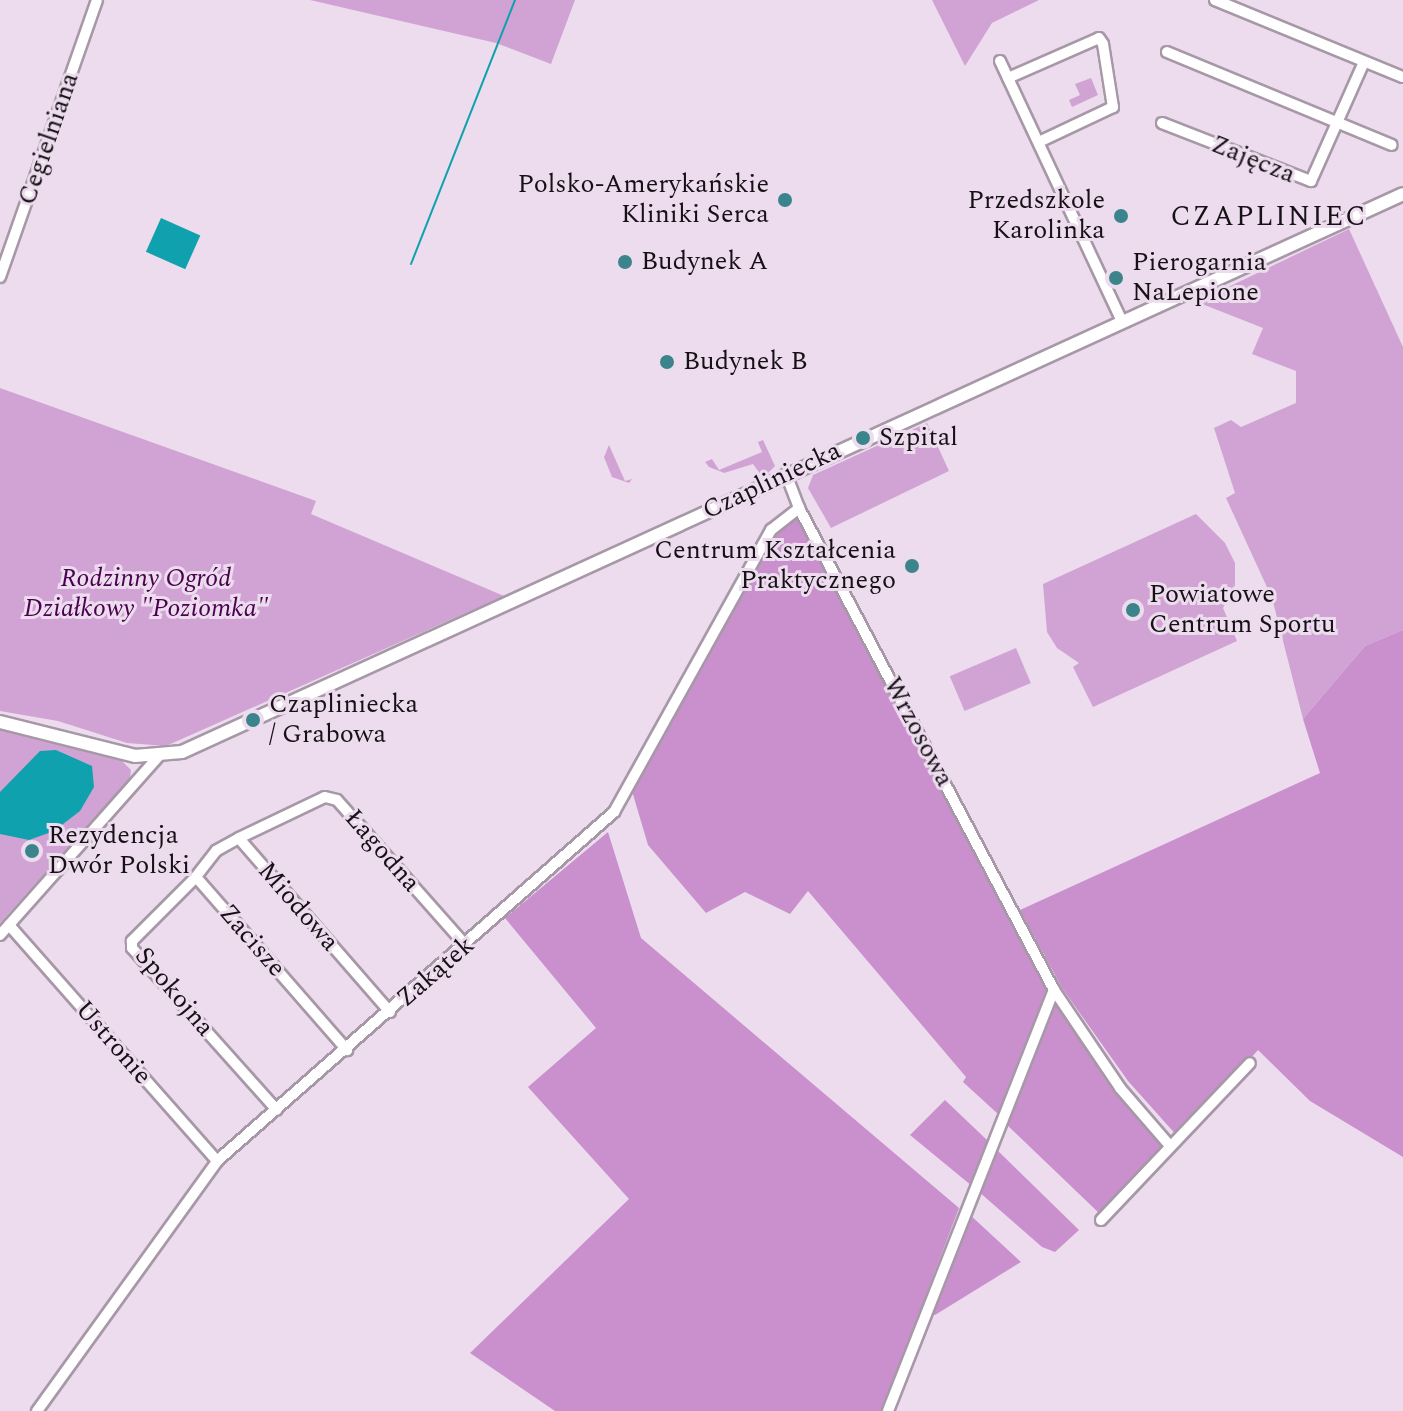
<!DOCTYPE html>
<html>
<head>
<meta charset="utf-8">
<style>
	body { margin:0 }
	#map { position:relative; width:1403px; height:1411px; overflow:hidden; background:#ecdced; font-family:Spectral,serif }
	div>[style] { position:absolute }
	.green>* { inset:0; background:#d1a3d4; transform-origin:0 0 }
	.forest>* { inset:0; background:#ca90ce }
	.water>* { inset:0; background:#0fa1ad; transform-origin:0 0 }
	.stream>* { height:2px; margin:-1px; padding:0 1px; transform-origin:1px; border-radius:1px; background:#0fa1ad }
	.roads { filter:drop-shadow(2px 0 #a798a7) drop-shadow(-2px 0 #a798a7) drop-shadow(0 2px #a798a7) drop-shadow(0 -2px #a798a7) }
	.minor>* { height:10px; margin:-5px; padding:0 5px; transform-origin:5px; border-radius:5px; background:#fff }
	.major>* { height:12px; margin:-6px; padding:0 6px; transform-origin:6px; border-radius:6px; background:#fff }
	.dots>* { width:22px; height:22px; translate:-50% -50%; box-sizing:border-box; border:4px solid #ecdced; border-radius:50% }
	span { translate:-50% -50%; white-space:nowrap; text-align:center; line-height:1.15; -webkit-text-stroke:6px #ecdced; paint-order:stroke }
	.street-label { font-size:26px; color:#171117 }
	.poi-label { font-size:26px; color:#171117 }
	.right { translate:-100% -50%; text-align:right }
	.left { translate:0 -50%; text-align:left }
	.park-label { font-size:26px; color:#4b0051; font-style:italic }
	.neighbourhood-label { font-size:28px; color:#171117; letter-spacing:2px }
</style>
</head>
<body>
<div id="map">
	<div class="green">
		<i style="clip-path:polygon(310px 0,575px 0,551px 64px,496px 43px)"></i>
		<i style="clip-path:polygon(932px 0,1039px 0,992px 23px,965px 66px)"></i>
		<i style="clip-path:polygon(1091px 78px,1098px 95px,1072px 107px,1069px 100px,1080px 95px,1075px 84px)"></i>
		<i style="clip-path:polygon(1349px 229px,1403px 347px,1403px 630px,1365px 646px,1303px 719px,1272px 598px,1226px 498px,1235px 493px,1214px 428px,1231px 420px,1241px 427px,1296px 403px,1296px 371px,1252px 354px,1263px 328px,1197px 302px)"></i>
		<i style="clip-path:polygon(0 388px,316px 501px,311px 514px,504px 596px,166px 746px,127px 743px,58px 721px,0 711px)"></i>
		<i style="clip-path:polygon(927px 423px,949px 471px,831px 528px,808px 488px,813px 475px)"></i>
		<i style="clip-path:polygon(763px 440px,775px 466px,763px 478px,753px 464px,724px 473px,722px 472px,709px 467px,705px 462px,712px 459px,719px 470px,762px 452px,758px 442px)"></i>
		<i style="clip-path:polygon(609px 445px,625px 481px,632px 479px,629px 483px,612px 477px,604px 457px)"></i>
		<i style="clip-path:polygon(1196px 514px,1225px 543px,1235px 563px,1235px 585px,1223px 608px,1237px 641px,1093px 707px,1073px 667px,1079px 663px,1057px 648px,1047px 632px,1043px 584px)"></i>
		<i style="left:1016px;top:648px;width:38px;height:72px;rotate:67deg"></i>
		<i style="clip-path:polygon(0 730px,122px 761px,131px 770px,130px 778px,0 923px)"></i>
	</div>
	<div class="forest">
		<i style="clip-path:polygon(799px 514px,1049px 989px,998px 1114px,963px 1082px,966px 1077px,808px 891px,790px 914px,745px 892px,706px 913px,648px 845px,632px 791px,773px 533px)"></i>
		<i style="clip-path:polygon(1403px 630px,1403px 1157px,1310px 1101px,1258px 1050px,1179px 1138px,1128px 1081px,1062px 988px,1020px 910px,1320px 773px,1303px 719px,1365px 646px)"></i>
		<i style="clip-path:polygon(608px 832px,641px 938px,959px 1208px,882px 1411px,555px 1411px,470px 1353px,629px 1199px,528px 1087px,596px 1028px,505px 918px)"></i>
		<i style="clip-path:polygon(1055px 997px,1116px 1092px,1164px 1149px,1100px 1214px,1005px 1123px)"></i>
		<i style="clip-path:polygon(945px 1100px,988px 1141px,972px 1186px,910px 1135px)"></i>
		<i style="clip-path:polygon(995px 1148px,1079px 1230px,1055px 1252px,1042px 1247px,978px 1191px)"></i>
		<i style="clip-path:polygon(969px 1214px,1021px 1262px,935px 1315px,927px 1311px)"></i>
	</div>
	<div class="water">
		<i style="left:161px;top:218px;width:43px;height:37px;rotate:24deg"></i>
		<i style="clip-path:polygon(56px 750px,92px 766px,94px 787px,80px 811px,54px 831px,29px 840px,0 834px,0 792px,40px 751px)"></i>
	</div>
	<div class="stream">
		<i style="left:411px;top:264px;width:284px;rotate:-68.5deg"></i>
	</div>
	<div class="roads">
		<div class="minor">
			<i style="left:1215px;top:0;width:203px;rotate:22.3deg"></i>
			<i style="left:1167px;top:52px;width:243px;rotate:22.5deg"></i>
			<i style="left:1000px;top:61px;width:287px;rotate:64.9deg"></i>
			<i style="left:1008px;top:78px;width:99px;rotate:-23.7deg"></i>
			<i style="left:1099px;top:38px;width:7px;rotate:56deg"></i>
			<i style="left:1103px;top:44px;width:64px;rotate:81deg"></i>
			<i style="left:1113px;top:107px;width:82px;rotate:154.7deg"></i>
			<i style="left:1162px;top:123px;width:160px;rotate:21.3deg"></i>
			<i style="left:1311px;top:181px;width:130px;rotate:-66deg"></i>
			<i style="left:0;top:277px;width:293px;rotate:-70.7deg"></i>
			<i style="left:786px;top:474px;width:36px;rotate:69deg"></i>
			<i style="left:799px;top:508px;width:545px;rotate:62.12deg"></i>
			<i style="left:1054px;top:990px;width:118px;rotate:56deg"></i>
			<i style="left:1120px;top:1088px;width:77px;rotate:49.2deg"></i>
			<i style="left:239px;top:838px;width:26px;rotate:151deg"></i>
			<i style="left:216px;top:851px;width:33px;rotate:128deg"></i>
			<i style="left:196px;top:877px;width:230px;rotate:48.9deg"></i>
			<i style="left:196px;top:877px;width:91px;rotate:135deg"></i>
			<i style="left:132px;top:941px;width:7px;rotate:90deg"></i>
			<i style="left:132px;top:948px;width:217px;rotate:48.2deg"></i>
			<i style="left:9px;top:925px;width:315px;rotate:48.6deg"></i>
			<i style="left:0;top:935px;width:238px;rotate:-48.4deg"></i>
			<i style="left:390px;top:1012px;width:230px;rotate:-131deg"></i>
			<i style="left:239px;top:838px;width:95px;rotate:-25.5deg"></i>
			<i style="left:325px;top:797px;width:12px;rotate:14deg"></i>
			<i style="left:337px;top:800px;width:195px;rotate:48.5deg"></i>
			<i style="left:1101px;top:1220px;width:216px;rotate:-46.5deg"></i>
			<i style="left:37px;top:1411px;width:308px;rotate:-54.2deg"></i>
			<i style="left:217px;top:1161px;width:529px;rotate:-41.32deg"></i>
			<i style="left:614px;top:812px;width:323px;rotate:-60.9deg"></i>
			<i style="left:771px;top:530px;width:36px;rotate:-38deg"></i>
			<i style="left:888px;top:1411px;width:453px;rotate:-68.5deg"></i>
		</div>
		<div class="major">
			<i style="left:0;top:722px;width:139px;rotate:14.1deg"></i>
			<i style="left:135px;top:756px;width:47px;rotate:-4.9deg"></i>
			<i style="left:182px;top:752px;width:1342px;rotate:-24.56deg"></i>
		</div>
	</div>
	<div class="dots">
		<i style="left:785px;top:200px;background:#3c848b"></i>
		<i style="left:1121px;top:216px;background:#3c848b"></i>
		<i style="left:625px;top:262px;background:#3c848b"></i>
		<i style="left:1116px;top:278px;background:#3c848b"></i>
		<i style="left:667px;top:362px;background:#3c848b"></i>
		<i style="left:863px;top:438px;background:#3c848b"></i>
		<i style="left:912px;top:566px;background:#3c848b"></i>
		<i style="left:1133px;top:610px;background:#3c848b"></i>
		<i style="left:253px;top:720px;background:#3c848b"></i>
		<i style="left:32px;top:851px;background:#3c848b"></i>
	</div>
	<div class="street-label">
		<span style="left:49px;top:139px;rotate:-71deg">Cegielniana</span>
		<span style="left:1253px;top:160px;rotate:22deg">Zajęcza</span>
		<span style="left:772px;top:481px;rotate:-25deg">Czapliniecka</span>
		<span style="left:918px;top:732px;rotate:62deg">Wrzosowa</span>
		<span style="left:382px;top:851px;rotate:49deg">Łagodna</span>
		<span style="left:298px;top:907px;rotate:49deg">Miodowa</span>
		<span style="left:252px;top:941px;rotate:49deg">Zacisze</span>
		<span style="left:436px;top:972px;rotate:-41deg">Zakątek</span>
		<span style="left:174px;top:992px;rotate:50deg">Spokojna</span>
		<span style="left:113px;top:1043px;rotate:49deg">Ustronie</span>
	</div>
	<div class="poi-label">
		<span class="right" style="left:769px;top:200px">Polsko-Amerykańskie<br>Kliniki Serca</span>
		<span class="right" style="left:1105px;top:216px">Przedszkole<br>Karolinka</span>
		<span class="left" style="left:641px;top:262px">Budynek A</span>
		<span class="left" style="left:1132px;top:278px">Pierogarnia<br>NaLepione</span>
		<span class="left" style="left:683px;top:362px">Budynek B</span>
		<span class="left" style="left:879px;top:438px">Szpital</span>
		<span class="right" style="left:896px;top:566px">Centrum Kształcenia<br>Praktycznego</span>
		<span class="left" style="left:1149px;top:610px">Powiatowe<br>Centrum Sportu</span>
		<span class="left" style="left:269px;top:720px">Czapliniecka<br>/ Grabowa</span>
		<span class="left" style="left:48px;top:851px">Rezydencja<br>Dwór Polski</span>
	</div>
	<div class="park-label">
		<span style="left:146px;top:594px">Rodzinny Ogród<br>Działkowy "Poziomka"</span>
	</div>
	<div class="neighbourhood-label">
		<span style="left:1269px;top:217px">CZAPLINIEC</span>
	</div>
</div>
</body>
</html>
